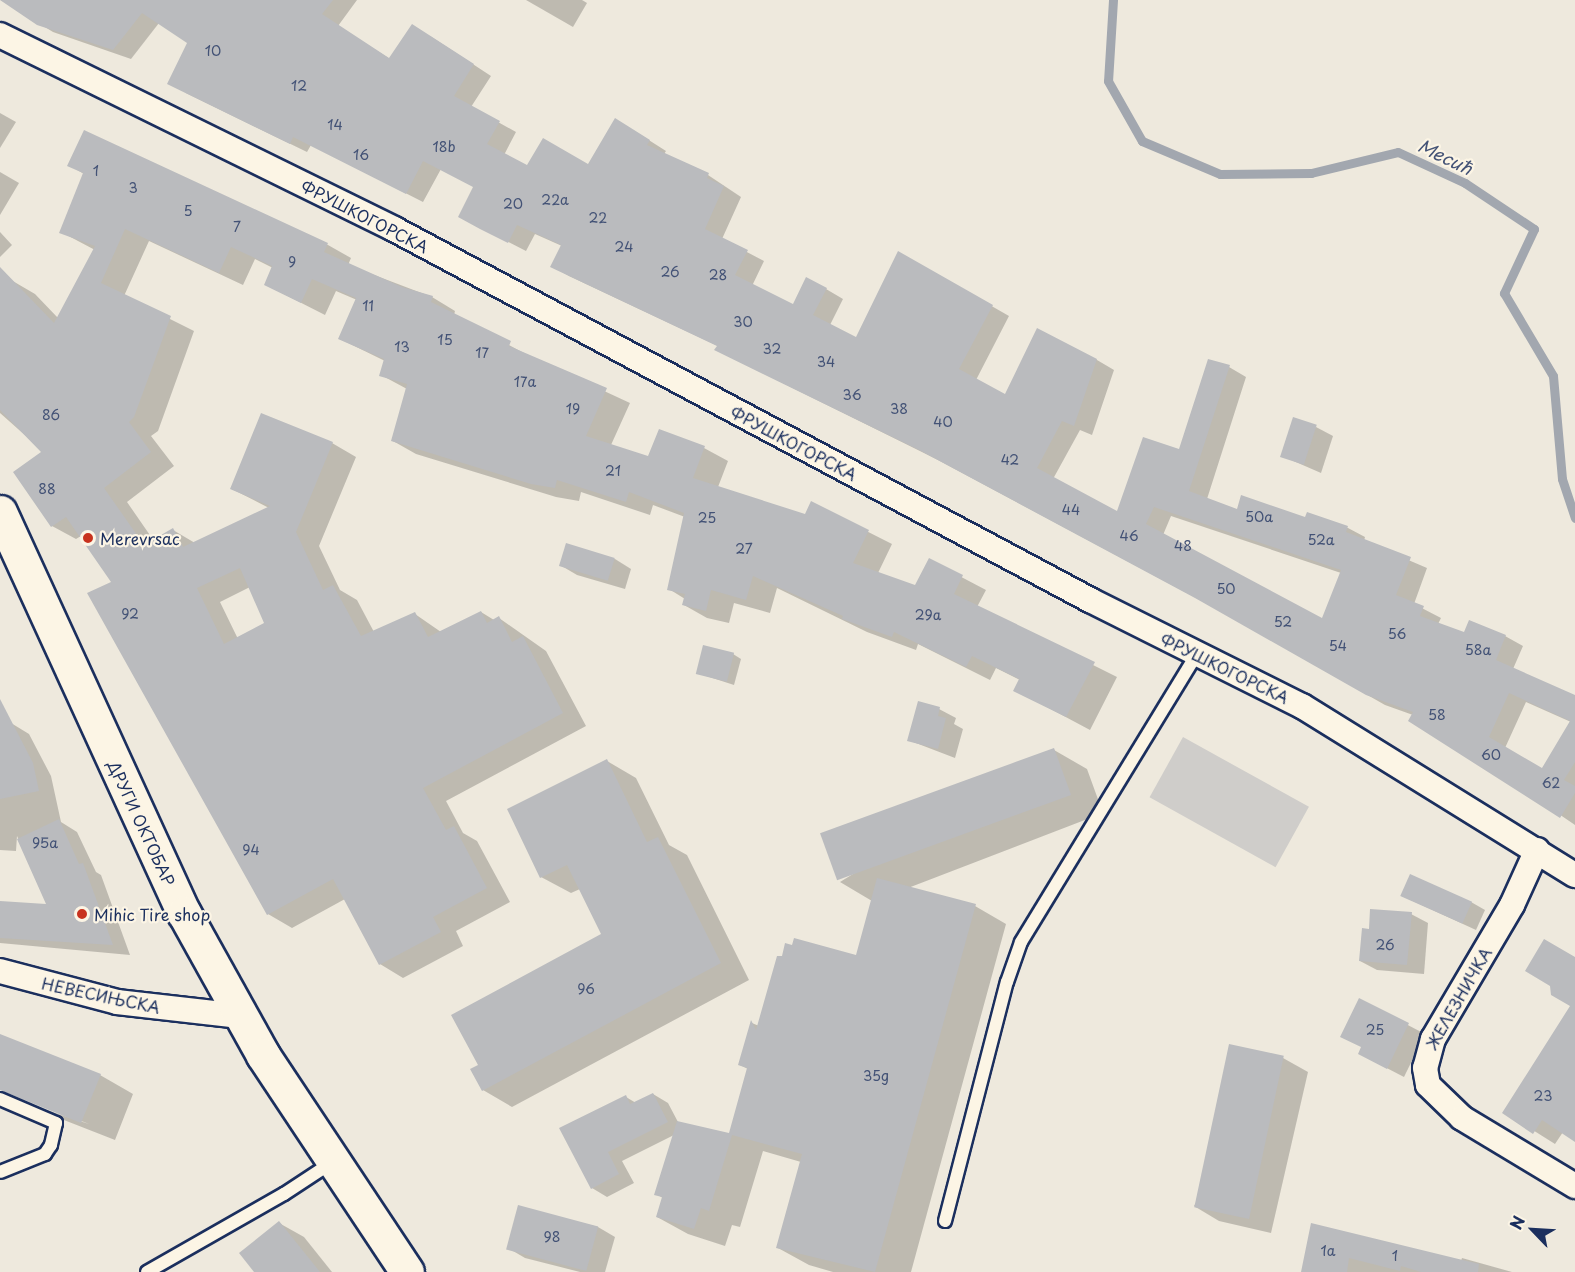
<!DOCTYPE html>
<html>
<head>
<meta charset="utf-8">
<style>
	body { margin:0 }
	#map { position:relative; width:1575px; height:1272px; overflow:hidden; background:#eee9dd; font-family:"Playpen Sans",sans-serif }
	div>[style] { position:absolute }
	.green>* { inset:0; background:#cfcdca; transform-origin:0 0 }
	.shadow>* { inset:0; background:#0003 }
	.stream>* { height:9px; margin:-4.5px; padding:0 4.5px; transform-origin:4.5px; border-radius:4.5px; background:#a2a7af }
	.building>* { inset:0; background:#babbbe; transform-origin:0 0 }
	.roads { filter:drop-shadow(2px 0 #1b2f5e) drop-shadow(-2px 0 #1b2f5e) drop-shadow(0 2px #1b2f5e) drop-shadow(0 -2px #1b2f5e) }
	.service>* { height:12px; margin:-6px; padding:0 6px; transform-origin:6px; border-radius:6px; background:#fcf5e5 }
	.minor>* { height:24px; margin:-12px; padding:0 12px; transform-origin:12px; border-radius:12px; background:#fcf5e5 }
	.secondary>* { height:33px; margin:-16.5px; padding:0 16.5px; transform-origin:16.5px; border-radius:16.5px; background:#fcf5e5 }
	.dots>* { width:16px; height:16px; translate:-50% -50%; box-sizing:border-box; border:3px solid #fcf5e5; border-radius:50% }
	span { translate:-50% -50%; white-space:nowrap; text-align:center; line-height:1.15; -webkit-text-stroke:4.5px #fcf5e5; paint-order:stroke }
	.number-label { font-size:14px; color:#435276 }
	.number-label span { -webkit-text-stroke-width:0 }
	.street-label { font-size:16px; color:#1b2f5e }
	.poi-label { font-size:16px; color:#1b2f5e }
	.left { translate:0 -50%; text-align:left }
	.water-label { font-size:18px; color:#445376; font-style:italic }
	.north { position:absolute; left:1503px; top:1200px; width:60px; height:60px; -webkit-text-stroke:4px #fcf5e5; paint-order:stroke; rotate:295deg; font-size:16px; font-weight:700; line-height:24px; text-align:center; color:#1b2f5e }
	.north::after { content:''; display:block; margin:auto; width:21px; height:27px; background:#1b2f5e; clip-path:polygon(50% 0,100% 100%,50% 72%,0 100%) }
</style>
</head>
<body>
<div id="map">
	<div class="green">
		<i style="left:1183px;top:737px;width:144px;height:69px;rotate:29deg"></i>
	</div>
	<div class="shadow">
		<i style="clip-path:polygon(1px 0,130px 0,159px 23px,131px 59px,53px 32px)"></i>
		<i style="clip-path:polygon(evenodd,176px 0,357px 0,338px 26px,390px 59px,430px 36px,491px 76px,471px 107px,516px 132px,504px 155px,527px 167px,588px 166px,633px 130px,666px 151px,664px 154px,708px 175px,741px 197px,722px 239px,764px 261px,752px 286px,793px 306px,826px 289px,843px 299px,830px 325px,856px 339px,899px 253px,1009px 316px,976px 380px,1006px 396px,1038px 330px,1097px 360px,1114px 370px,1092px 435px,1080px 430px,1053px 479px,1118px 513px,1180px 451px,1229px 367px,1246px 377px,1207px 499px,1238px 511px,1306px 519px,1308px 514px,1348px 528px,1365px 537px,1364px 541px,1427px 568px,1414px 604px,1441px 618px,1438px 624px,1465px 634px,1505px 636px,1523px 646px,1513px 669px,1575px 697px,1575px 825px,1413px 715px,1385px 705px,1215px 608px,938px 460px,734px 359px,718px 346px,569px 276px,552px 266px,562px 246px,535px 234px,526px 251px,477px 226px,475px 187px,441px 169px,423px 202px,311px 145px,307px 152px,186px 93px,189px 43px,176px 0,1171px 516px,1341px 573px,1323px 620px,1163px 535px,1171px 516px,176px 0,1526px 702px,1571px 722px,1542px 770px,1505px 748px,1526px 702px)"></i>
		<i style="clip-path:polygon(526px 0,582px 0,587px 3px,573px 27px)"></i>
		<i style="clip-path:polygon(0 113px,16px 122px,0 148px)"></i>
		<i style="clip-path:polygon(evenodd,85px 132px,328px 245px,351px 258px,348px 265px,432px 297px,455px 311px,454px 315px,533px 358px,630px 403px,611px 445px,649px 458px,704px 448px,728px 461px,718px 487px,805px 516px,811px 503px,892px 544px,878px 573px,915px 587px,929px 560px,986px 590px,977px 607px,1117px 677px,1090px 730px,1015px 690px,1020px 680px,996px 668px,990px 680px,918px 644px,916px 650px,867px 632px,777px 588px,770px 613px,734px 603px,729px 623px,707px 618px,684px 605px,685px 599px,669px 589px,685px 517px,653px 505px,650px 515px,581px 492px,579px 501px,556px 497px,416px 454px,393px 441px,407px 389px,381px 375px,385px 361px,340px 339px,357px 300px,336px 291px,325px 315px,266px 285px,273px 268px,255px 259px,243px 285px,149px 241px,124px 296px,194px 331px,158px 431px,151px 436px,174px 466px,127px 502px,154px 541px,173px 530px,195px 543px,269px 508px,232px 489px,332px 443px,356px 457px,319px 546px,340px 590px,357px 600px,374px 632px,415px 614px,441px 632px,481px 612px,494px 620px,499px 618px,546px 651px,586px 726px,446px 801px,463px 833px,477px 841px,510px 902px,456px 931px,463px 946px,403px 978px,380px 964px,345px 899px,292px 928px,268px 914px,89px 594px,113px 583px,81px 536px,76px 539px,52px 526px,44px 452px,0 413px,0 291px,11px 280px,35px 294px,58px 318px,95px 250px,61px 232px,84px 174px,69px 165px,85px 132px,250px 587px,266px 623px,238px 639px,220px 602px,250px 587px)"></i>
		<i style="clip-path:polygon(0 172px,19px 183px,0 215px)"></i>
		<i style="clip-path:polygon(0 232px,12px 245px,0 257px)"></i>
		<i style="clip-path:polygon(1316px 427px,1333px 436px,1321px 473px,1282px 456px)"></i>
		<i style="clip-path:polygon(615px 559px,631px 569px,625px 589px,577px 575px,560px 565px)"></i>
		<i style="clip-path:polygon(733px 654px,741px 659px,734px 685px,697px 673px)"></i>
		<i style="clip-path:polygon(939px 709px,956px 718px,954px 724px,963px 729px,955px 758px,908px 740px)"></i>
		<i style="clip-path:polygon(11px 723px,29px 734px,51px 776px,61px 822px,77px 832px,96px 872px,101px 875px,130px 955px,0 943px,0 903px,48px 906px,17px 836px,16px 851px,0 850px,0 726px)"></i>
		<i style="clip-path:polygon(1054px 750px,1087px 769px,1103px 813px,908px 888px,975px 906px,1006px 924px,911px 1272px,833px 1272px,809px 1265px,778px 1248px,801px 1162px,763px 1151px,740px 1227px,732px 1225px,725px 1246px,688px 1234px,657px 1217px,663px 1198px,656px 1194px,674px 1135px,622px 1161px,634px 1183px,607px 1197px,592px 1188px,626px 1097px,636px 1103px,653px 1094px,668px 1103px,678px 1122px,730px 1135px,748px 1069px,740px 1065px,752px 1023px,759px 1026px,857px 957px,872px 901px,840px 882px)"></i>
		<i style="clip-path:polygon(607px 761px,636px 778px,669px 845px,687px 855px,749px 980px,512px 1107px,483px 1090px,480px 1066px,603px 935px,580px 889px,571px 893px,541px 877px)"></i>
		<i style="clip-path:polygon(1402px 896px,1471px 902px,1485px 910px,1476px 930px)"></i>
		<i style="clip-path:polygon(1411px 914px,1428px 923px,1424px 974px,1377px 970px,1360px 961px,1370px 930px)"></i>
		<i style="clip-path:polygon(1575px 959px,1575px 1139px,1563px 1132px,1555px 1144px,1504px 1112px,1572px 1005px)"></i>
		<i style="clip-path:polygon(1360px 1000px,1425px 1034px,1404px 1077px,1377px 1063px,1363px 1048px)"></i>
		<i style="clip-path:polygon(0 1036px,100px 1075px,133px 1094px,115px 1140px,0 1095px,89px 1124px,0 1089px)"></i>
		<i style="clip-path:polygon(1283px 1058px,1308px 1072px,1271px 1233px,1219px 1221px,1194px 1206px)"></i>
		<i style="clip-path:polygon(519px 1207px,598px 1227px,615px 1237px,605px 1272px,580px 1272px,525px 1258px,508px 1248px)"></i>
		<i style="clip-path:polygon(279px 1223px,304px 1237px,332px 1272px,256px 1272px)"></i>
		<i style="clip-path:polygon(1312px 1224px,1461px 1261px,1462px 1258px,1512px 1272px,1308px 1272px)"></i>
	</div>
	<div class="stream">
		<i style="left:1113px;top:0;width:81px;rotate:93.5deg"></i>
		<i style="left:1108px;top:81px;width:69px;rotate:60.5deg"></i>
		<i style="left:1142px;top:141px;width:85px;rotate:22.9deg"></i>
		<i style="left:1220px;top:174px;width:91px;rotate:-0.6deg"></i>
		<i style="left:1311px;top:173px;width:89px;rotate:-13.6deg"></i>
		<i style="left:1398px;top:152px;width:74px;rotate:24.8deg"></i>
		<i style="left:1465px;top:183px;width:83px;rotate:33.7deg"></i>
		<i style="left:1534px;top:229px;width:71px;rotate:115.1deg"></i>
		<i style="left:1504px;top:293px;width:96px;rotate:59.4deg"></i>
		<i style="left:1553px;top:376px;width:103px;rotate:85deg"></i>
		<i style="left:1562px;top:479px;width:41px;rotate:71.6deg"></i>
	</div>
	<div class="building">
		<i style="clip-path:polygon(evenodd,0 0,333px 0,322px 14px,389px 58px,412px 24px,474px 64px,454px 96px,500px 121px,487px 144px,527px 165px,543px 138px,588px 164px,615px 118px,650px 140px,647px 145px,709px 173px,707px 178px,724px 186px,705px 229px,748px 250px,735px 275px,793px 304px,806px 277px,827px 288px,813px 315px,856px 337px,898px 251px,993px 305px,959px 369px,1005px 394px,1037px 328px,1097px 359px,1074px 426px,1062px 421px,1037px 468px,1117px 511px,1143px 437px,1179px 449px,1208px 359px,1230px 365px,1189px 491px,1237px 509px,1241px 495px,1305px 517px,1307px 512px,1348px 526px,1346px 532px,1411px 557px,1396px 595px,1424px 606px,1420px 616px,1464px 632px,1469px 620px,1506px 635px,1496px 660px,1575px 695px,1575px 762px,1564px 780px,1575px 786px,1575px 793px,1560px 818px,1408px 721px,1413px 712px,1366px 695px,1195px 598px,919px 450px,714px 350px,717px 346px,550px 267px,561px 245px,517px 225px,508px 243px,480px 229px,458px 217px,473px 187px,423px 161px,406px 194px,293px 137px,290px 144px,167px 84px,187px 43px,142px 13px,113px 50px,37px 25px,0 0,1154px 507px,1341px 570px,1322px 618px,1146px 524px,1154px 507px,0 0,1509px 693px,1570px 721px,1542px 768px,1489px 737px,1509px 693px)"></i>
		<i style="clip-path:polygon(evenodd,84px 130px,328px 243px,324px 252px,402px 287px,433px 296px,431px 302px,511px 341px,509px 346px,607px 388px,586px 436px,648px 456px,659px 429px,705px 446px,693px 478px,805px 514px,811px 501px,869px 530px,853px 563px,915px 585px,929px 558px,963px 575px,954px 594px,1095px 662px,1066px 717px,1013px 691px,1019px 679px,972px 656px,966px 667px,894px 632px,892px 637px,842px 619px,843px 616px,753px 576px,746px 600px,711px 590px,706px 611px,682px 605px,685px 594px,667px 590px,684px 513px,629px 492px,626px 502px,557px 480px,555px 488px,531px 484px,391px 441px,407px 384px,379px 376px,384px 359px,338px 339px,356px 298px,312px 279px,301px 303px,264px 285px,272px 266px,231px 247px,219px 273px,125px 229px,101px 283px,171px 316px,134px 417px,129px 422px,151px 452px,104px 488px,144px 545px,173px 528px,183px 547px,270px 506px,230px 489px,261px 413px,333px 442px,296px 532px,323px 590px,333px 585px,361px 636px,415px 612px,428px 637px,481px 611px,487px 623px,499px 616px,512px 642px,523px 636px,563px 713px,423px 788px,446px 830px,454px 826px,487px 888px,433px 917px,441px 932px,379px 965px,333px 879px,267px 915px,87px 593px,111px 582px,66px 517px,51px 527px,13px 472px,41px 452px,0 410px,0 267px,54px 323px,95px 246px,59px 233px,83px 173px,67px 166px,84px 130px,240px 568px,264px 623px,224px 644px,197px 588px,240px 568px)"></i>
		<i style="left:1293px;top:417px;width:25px;height:42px;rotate:18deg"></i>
		<i style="left:566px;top:543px;width:51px;height:24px;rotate:17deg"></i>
		<i style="left:703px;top:645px;width:32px;height:30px;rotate:14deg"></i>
		<i style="clip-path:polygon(0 699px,33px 763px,39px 791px,0 799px)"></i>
		<i style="clip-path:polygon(918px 701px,940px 707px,938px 716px,946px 718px,938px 749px,907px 741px)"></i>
		<i style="left:1054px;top:748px;width:50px;height:249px;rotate:70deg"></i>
		<i style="clip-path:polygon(607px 759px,647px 842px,658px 837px,721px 963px,482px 1091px,470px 1069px,478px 1065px,451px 1015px,601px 934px,567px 865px,540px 878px,507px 809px)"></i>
		<i style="clip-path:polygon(59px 819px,79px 864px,83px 863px,113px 945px,0 938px,0 901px,46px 904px,17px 839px)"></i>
		<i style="left:1410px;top:874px;width:68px;height:24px;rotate:24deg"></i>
		<i style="clip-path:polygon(877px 878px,976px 904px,875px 1272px,776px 1248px,802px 1154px,732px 1135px,709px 1211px,701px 1208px,694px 1229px,656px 1217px,662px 1197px,654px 1195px,677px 1121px,729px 1133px,747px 1068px,738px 1065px,751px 1020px,756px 1030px,777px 956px,782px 956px,785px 943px,792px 945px,794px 938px,856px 955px)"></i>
		<i style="clip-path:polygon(1370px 909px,1412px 912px,1407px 965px,1359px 961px,1362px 928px,1369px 929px)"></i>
		<i style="clip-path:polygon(1544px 939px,1575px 957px,1575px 1142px,1542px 1120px,1533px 1134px,1502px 1113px,1570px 1006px,1551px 995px,1550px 986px,1525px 971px)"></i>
		<i style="clip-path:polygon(1359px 998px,1409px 1023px,1387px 1069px,1358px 1054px,1361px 1047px,1340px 1037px)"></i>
		<i style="clip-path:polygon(0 1034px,101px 1074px,81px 1123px,0 1090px)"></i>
		<i style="left:1229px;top:1044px;width:56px;height:167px;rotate:12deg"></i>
		<i style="clip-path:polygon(653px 1093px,668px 1122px,608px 1152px,619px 1174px,591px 1189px,559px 1128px,626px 1095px,630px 1104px)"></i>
		<i style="left:518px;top:1205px;width:83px;height:46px;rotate:15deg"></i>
		<i style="clip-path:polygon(279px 1221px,320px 1272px,254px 1272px,239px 1253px)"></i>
		<i style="clip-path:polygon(1311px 1223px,1479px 1264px,1478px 1272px,1421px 1272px,1401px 1266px,1400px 1271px,1349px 1258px,1347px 1272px,1301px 1272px)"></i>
	</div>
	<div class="roads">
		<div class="service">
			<i style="left:0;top:1099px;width:61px;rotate:23.2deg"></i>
			<i style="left:56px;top:1123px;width:23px;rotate:103deg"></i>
			<i style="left:51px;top:1145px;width:11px;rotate:124deg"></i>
			<i style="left:45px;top:1154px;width:48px;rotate:158.2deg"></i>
			<i style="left:945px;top:1221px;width:247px;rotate:-75.5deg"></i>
			<i style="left:1007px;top:982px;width:42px;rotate:-70.7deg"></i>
			<i style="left:1021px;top:942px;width:336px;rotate:-58.6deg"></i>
			<i style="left:147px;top:1272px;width:158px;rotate:-29.7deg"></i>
			<i style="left:284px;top:1194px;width:56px;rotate:-33.4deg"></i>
		</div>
		<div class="minor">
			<i style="left:0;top:35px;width:439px;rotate:26.2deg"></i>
			<i style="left:394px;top:229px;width:789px;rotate:28.06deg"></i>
			<i style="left:1090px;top:600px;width:237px;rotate:26.6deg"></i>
			<i style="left:1302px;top:706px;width:321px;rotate:31.8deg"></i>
			<i style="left:1537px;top:850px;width:60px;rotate:114.4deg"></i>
			<i style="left:1512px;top:905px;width:156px;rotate:120.5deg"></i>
			<i style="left:1433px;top:1039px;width:30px;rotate:105deg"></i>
			<i style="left:1425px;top:1068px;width:17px;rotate:80deg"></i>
			<i style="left:1428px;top:1085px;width:47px;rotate:44.1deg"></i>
			<i style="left:1462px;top:1118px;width:132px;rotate:31deg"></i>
			<i style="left:0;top:971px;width:121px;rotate:14.8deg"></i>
			<i style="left:117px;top:1002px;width:124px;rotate:6.5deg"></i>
		</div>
		<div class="secondary">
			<i style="left:0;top:512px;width:441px;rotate:65.4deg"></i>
			<i style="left:184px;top:913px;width:162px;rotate:60.9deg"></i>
			<i style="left:263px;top:1055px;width:260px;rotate:56.4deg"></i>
		</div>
	</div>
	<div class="dots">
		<i style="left:88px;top:538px;background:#c8321e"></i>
		<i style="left:82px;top:914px;background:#c8321e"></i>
	</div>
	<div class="number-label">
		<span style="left:213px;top:51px">10</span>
		<span style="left:299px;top:86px">12</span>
		<span style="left:335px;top:125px">14</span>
		<span style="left:444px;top:147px">18b</span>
		<span style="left:361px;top:155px">16</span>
		<span style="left:96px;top:171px">1</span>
		<span style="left:133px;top:188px">3</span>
		<span style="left:555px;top:200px">22a</span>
		<span style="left:513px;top:204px">20</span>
		<span style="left:188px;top:211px">5</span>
		<span style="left:598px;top:218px">22</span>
		<span style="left:237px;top:227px">7</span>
		<span style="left:624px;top:247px">24</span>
		<span style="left:292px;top:262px">9</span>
		<span style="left:670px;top:272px">26</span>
		<span style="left:718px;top:275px">28</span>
		<span style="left:368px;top:306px">11</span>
		<span style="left:743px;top:322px">30</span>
		<span style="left:445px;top:340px">15</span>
		<span style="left:402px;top:347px">13</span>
		<span style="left:772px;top:349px">32</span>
		<span style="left:482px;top:353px">17</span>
		<span style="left:826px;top:362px">34</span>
		<span style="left:525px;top:382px">17a</span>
		<span style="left:852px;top:395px">36</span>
		<span style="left:573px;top:409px">19</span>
		<span style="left:899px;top:409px">38</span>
		<span style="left:51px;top:415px">86</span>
		<span style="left:943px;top:422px">40</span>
		<span style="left:1010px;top:460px">42</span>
		<span style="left:613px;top:471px">21</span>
		<span style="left:47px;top:489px">88</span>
		<span style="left:1071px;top:510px">44</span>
		<span style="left:1259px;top:517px">50a</span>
		<span style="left:707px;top:518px">25</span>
		<span style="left:1129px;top:536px">46</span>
		<span style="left:1321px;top:540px">52a</span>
		<span style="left:1183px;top:546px">48</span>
		<span style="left:744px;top:549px">27</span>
		<span style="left:1226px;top:589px">50</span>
		<span style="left:130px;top:614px">92</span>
		<span style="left:928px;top:615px">29a</span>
		<span style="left:1283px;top:622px">52</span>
		<span style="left:1397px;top:634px">56</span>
		<span style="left:1338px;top:646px">54</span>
		<span style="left:1478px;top:650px">58a</span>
		<span style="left:1437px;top:715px">58</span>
		<span style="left:1491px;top:755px">60</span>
		<span style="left:1551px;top:783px">62</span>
		<span style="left:45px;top:843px">95a</span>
		<span style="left:251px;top:850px">94</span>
		<span style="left:1385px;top:945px">26</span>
		<span style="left:586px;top:989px">96</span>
		<span style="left:1375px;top:1030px">25</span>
		<span style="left:876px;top:1076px">35g</span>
		<span style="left:1543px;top:1096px">23</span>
		<span style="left:552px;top:1237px">98</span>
		<span style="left:1328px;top:1251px">1a</span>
		<span style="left:1395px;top:1256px">1</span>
	</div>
	<div class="street-label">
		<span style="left:365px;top:216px;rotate:27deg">ФРУШКОГОРСКА</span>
		<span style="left:794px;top:443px;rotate:28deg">ФРУШКОГОРСКА</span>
		<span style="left:1225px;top:668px;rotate:26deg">ФРУШКОГОРСКА</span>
		<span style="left:142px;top:823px;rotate:65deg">ДРУГИ ОКТОБАР</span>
		<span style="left:101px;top:995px;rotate:12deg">НЕВЕСИЊСКА</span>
		<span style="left:1458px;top:998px;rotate:-60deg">ЖЕЛЕЗНИЧКА</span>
	</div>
	<div class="poi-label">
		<span class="left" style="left:100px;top:538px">Merevrsac</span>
		<span class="left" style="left:94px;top:914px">Mihic Tire shop</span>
	</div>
	<div class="water-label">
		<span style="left:1445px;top:157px;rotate:26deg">Месић</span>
	</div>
	<div class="north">N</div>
</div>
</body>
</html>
